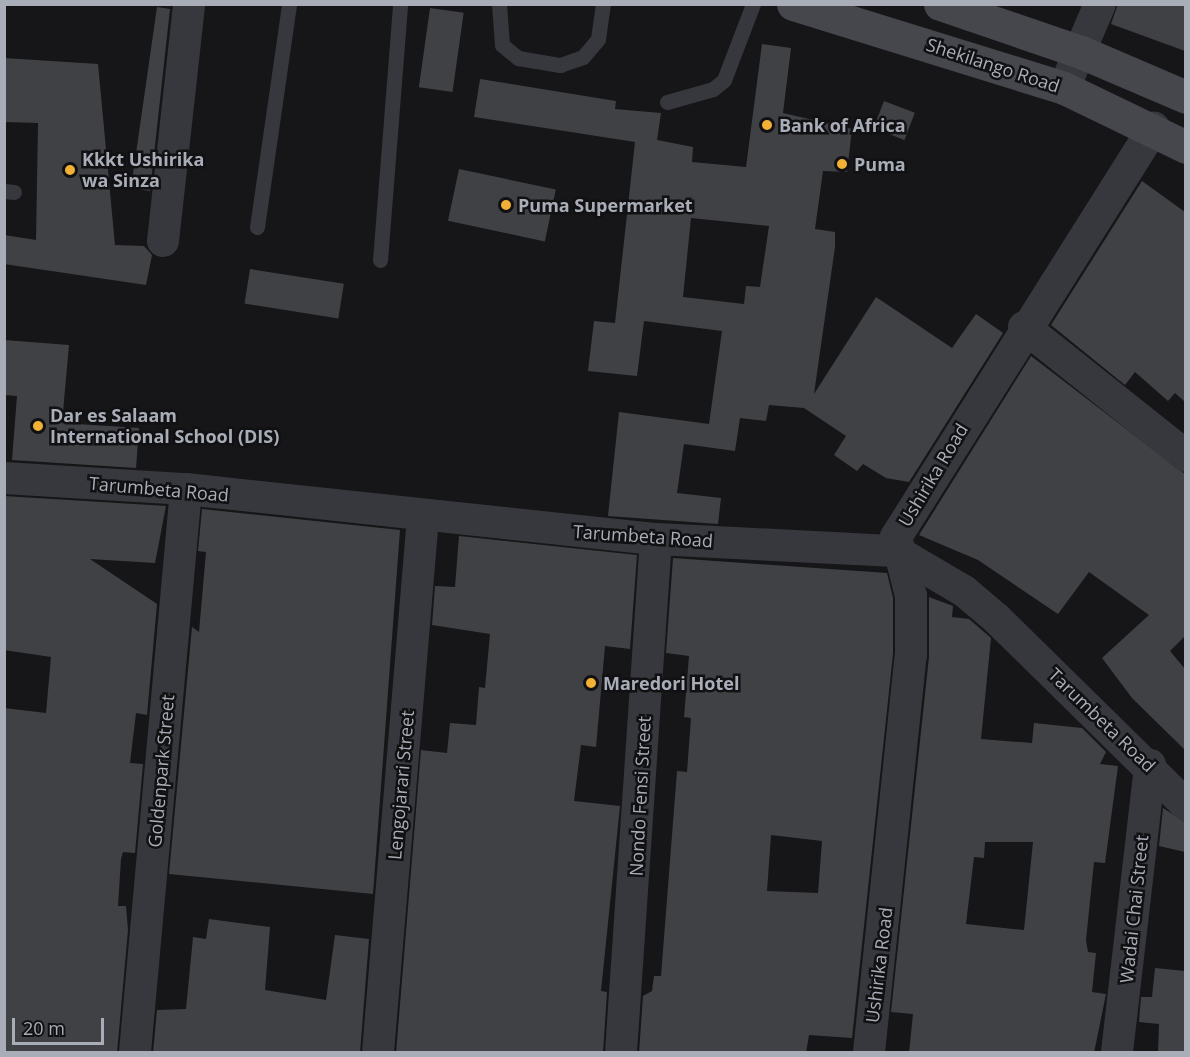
<!DOCTYPE html>
<html>
<head>
<meta charset="utf-8">
<style>
	body { margin:0 }
	#map { position:relative; width:1190px; height:1057px; overflow:hidden; background:#161618; font-family:"Open Sans",sans-serif }
	div>[style] { position:absolute }
	.building>* { inset:0; background:#404145; transform-origin:0 0 }
	.lane>* { height:15px; margin:-7.5px; padding:0 7.5px; transform-origin:7.5px; border-radius:7.5px; background:#37383d }
	.street>* { height:32px; margin:-16px; padding:0 16px; transform-origin:16px; border-radius:16px; background:#37383d }
	.secondary>* { height:33px; margin:-16.5px; padding:0 16.5px; transform-origin:16.5px; border-radius:16.5px; background:#45474d }
	.dots>* { width:16px; height:16px; translate:-50% -50%; box-sizing:border-box; border:3px solid #111113; border-radius:50% }
	span { translate:-50% -50%; white-space:nowrap; text-align:center; line-height:1.15; -webkit-text-stroke:5px #111113; paint-order:stroke }
	.street-label { font-size:18px; color:#a8adb8 }
	.poi-label { font-size:18px; color:#a8adb8; font-weight:700 }
	.left { translate:0 -50%; text-align:left }
	.frame { position:absolute; inset:0; border:6px solid #a8adb8; pointer-events:none }
	.scale { position:absolute; left:12px; top:1018px; width:92px; height:27px; box-sizing:border-box; border:3px solid #a8adb8; border-top:0; padding-left:8px; font-size:18px; line-height:21px; white-space:nowrap; color:#a8adb8; -webkit-text-stroke:4px #111113; paint-order:stroke }
</style>
</head>
<body>
<div id="map">
	<div class="building">
		<i style="clip-path:polygon(1118px 4px,1185px 4px,1185px 51px,1111px 24px)"></i>
		<i style="clip-path:polygon(157px 7px,170px 9px,150px 191px,131px 188px)"></i>
		<i style="left:430px;top:8px;width:34px;height:80px;rotate:8deg"></i>
		<i style="clip-path:polygon(evenodd,762px 44px,791px 48px,783px 113px,852px 129px,847px 172px,823px 171px,815px 229px,835px 232px,835px 247px,814px 394px,876px 297px,952px 348px,976px 314px,1003px 333px,909px 482px,886px 478px,863px 464px,857px 471px,834px 455px,846px 436px,804px 408px,769px 405px,766px 421px,740px 418px,735px 451px,684px 444px,677px 493px,721px 498px,718px 524px,608px 516px,619px 412px,709px 424px,722px 331px,644px 321px,637px 376px,588px 371px,594px 321px,615px 323px,635px 142px,474px 117px,480px 79px,616px 101px,615px 109px,661px 113px,657px 140px,693px 147px,692px 162px,746px 167px,762px 44px,691px 218px,769px 226px,760px 287px,746px 286px,744px 304px,683px 297px,691px 218px)"></i>
		<i style="clip-path:polygon(4px 58px,98px 64px,115px 245px,144px 246px,152px 255px,146px 285px,4px 264px,4px 235px,36px 240px,38px 123px,4px 122px)"></i>
		<i style="left:884px;top:101px;width:33px;height:29px;rotate:21deg"></i>
		<i style="left:459px;top:169px;width:99px;height:53px;rotate:12deg"></i>
		<i style="clip-path:polygon(1142px 181px,1185px 212px,1185px 402px,1175px 393px,1168px 401px,1135px 372px,1125px 385px,1051px 325px)"></i>
		<i style="left:250px;top:269px;width:95px;height:35px;rotate:9deg"></i>
		<i style="clip-path:polygon(4px 340px,69px 345px,62px 423px,139px 428px,136px 468px,12px 460px,17px 396px,4px 395px)"></i>
		<i style="clip-path:polygon(1031px 356px,1185px 474px,1185px 636px,1170px 651px,1185px 669px,1185px 750px,1132px 698px,1102px 658px,1149px 615px,1089px 572px,1058px 614px,978px 560px,919px 535px)"></i>
		<i style="clip-path:polygon(4px 496px,166px 506px,155px 563px,90px 559px,157px 604px,147px 715px,136px 713px,130px 763px,143px 764px,135px 853px,123px 852px,121px 859px,118px 906px,126px 906px,128px 930px,117px 1053px,4px 1053px,4px 708px,46px 713px,51px 657px,4px 650px)"></i>
		<i style="clip-path:polygon(202px 509px,400px 530px,373px 894px,169px 874px,192px 627px,199px 632px,206px 552px,198px 551px)"></i>
		<i style="clip-path:polygon(459px 536px,637px 555px,630px 649px,605px 646px,596px 747px,581px 745px,574px 801px,620px 806px,601px 991px,607px 992px,603px 1053px,396px 1053px,421px 750px,447px 753px,450px 723px,476px 725px,479px 687px,485px 688px,490px 634px,432px 625px,435px 586px,455px 587px)"></i>
		<i style="clip-path:polygon(evenodd,673px 558px,887px 573px,893px 598px,893px 654px,852px 1038px,809px 1035px,806px 1053px,639px 1053px,643px 996px,652px 991px,654px 976px,661px 976px,677px 771px,687px 772px,691px 718px,684px 717px,689px 656px,666px 653px,673px 558px,771px 835px,822px 841px,818px 893px,767px 891px,771px 835px)"></i>
		<i style="clip-path:polygon(evenodd,929px 597px,953px 606px,952px 617px,969px 619px,991px 638px,981px 739px,1032px 743px,1034px 723px,1082px 728px,1106px 752px,1100px 764px,1118px 766px,1105px 863px,1094px 862px,1086px 940px,1088px 952px,1096px 953px,1092px 992px,1106px 994px,1094px 1053px,909px 1053px,913px 1014px,891px 1012px,929px 657px,929px 597px,985px 842px,1033px 842px,1024px 930px,966px 924px,974px 857px,984px 858px,985px 842px)"></i>
		<i style="clip-path:polygon(1163px 808px,1185px 822px,1185px 852px,1159px 846px)"></i>
		<i style="clip-path:polygon(209px 919px,270px 927px,265px 990px,326px 1000px,335px 935px,369px 939px,360px 1053px,153px 1053px,157px 1010px,186px 1009px,193px 937px,206px 939px)"></i>
		<i style="clip-path:polygon(1155px 968px,1185px 971px,1185px 1053px,1158px 1053px,1159px 1024px,1139px 1022px,1141px 997px,1152px 997px)"></i>
	</div>
	<div class="lane">
		<i style="left:499px;top:4px;width:41px;rotate:85.8deg"></i>
		<i style="left:502px;top:45px;width:21px;rotate:39deg"></i>
		<i style="left:518px;top:58px;width:43px;rotate:9.5deg"></i>
		<i style="left:560px;top:65px;width:24px;rotate:-19deg"></i>
		<i style="left:583px;top:57px;width:23px;rotate:-50deg"></i>
		<i style="left:598px;top:39px;width:35px;rotate:-82deg"></i>
		<i style="left:667px;top:102px;width:48px;rotate:-15.8deg"></i>
		<i style="left:713px;top:89px;width:14px;rotate:-39deg"></i>
		<i style="left:724px;top:80px;width:81px;rotate:-69.1deg"></i>
		<i style="left:4px;top:191px;width:10px;rotate:6deg"></i>
		<i style="left:257px;top:227px;width:225px;rotate:-81.8deg"></i>
		<i style="left:380px;top:260px;width:257px;rotate:-85.5deg"></i>
	</div>
	<div class="street">
		<i style="left:1064px;top:88px;width:91px;rotate:-66.8deg"></i>
		<i style="left:163px;top:241px;width:238px;rotate:-83.7deg"></i>
		<i style="left:1024px;top:327px;width:207px;rotate:38.5deg"></i>
		<i style="left:4px;top:478px;width:182px;rotate:3.5deg"></i>
		<i style="left:186px;top:489px;width:473px;rotate:6.1deg"></i>
		<i style="left:656px;top:539px;width:240px;rotate:2.9deg"></i>
		<i style="left:896px;top:551px;width:79px;rotate:30.5deg"></i>
		<i style="left:964px;top:591px;width:42px;rotate:40.2deg"></i>
		<i style="left:996px;top:618px;width:267px;rotate:44.5deg"></i>
		<i style="left:135px;top:1052px;width:565px;rotate:-84.82deg"></i>
		<i style="left:378px;top:1052px;width:537px;rotate:-85.19deg"></i>
		<i style="left:621px;top:1052px;width:514px;rotate:-86.1deg"></i>
		<i style="left:869px;top:1052px;width:399px;rotate:-84deg"></i>
		<i style="left:911px;top:655px;width:59px;rotate:-90deg"></i>
		<i style="left:911px;top:596px;width:61px;rotate:-104.3deg"></i>
		<i style="left:896px;top:537px;width:484px;rotate:-57.8deg"></i>
		<i style="left:1117px;top:1052px;width:289px;rotate:-83.4deg"></i>
	</div>
	<div class="secondary">
		<i style="left:793px;top:4px;width:284px;rotate:17.2deg"></i>
		<i style="left:1064px;top:88px;width:136px;rotate:25.8deg"></i>
		<i style="left:940px;top:4px;width:149px;rotate:18.8deg"></i>
		<i style="left:1081px;top:52px;width:114px;rotate:23.2deg"></i>
	</div>
	<div class="dots">
		<i style="left:767px;top:125px;background:#f2b134"></i>
		<i style="left:842px;top:164px;background:#f2b134"></i>
		<i style="left:70px;top:170px;background:#f2b134"></i>
		<i style="left:506px;top:205px;background:#f2b134"></i>
		<i style="left:38px;top:426px;background:#f2b134"></i>
		<i style="left:591px;top:683px;background:#f2b134"></i>
	</div>
	<div class="street-label">
		<span style="left:993px;top:65px;rotate:18deg">Shekilango Road</span>
		<span style="left:933px;top:475px;rotate:-59deg">Ushirika Road</span>
		<span style="left:159px;top:489px;rotate:5deg">Tarumbeta Road</span>
		<span style="left:643px;top:536px;rotate:4deg">Tarumbeta Road</span>
		<span style="left:1102px;top:720px;rotate:44deg">Tarumbeta Road</span>
		<span style="left:161px;top:771px;rotate:-85deg">Goldenpark Street</span>
		<span style="left:401px;top:785px;rotate:-85deg">Lengojarari Street</span>
		<span style="left:640px;top:796px;rotate:-87deg">Nondo Fensi Street</span>
		<span style="left:1134px;top:909px;rotate:-84deg">Wadai Chai Street</span>
		<span style="left:879px;top:965px;rotate:-83deg">Ushirika Road</span>
	</div>
	<div class="poi-label">
		<span class="left" style="left:779px;top:125px">Bank of Africa</span>
		<span class="left" style="left:82px;top:170px">Kkkt Ushirika<br>wa Sinza</span>
		<span class="left" style="left:854px;top:164px">Puma</span>
		<span class="left" style="left:518px;top:205px">Puma Supermarket</span>
		<span class="left" style="left:50px;top:426px">Dar es Salaam<br>International School (DIS)</span>
		<span class="left" style="left:603px;top:683px">Maredori Hotel</span>
	</div>
	<div class="frame"></div>
	<div class="scale">20 m</div>
</div>
</body>
</html>
